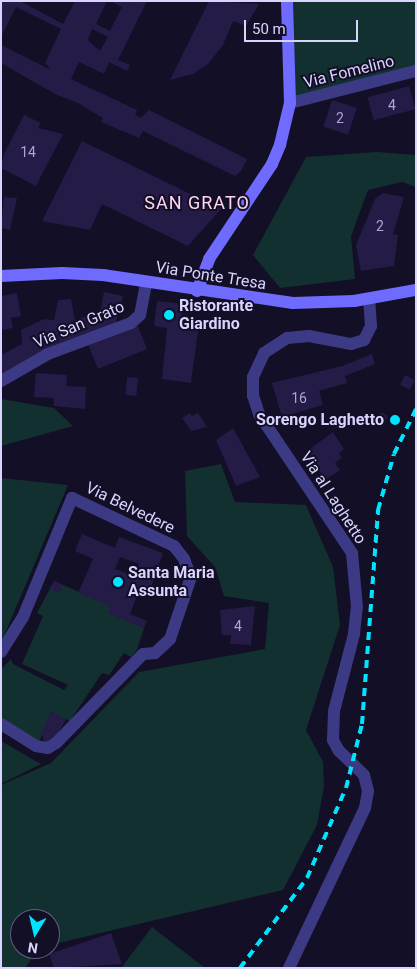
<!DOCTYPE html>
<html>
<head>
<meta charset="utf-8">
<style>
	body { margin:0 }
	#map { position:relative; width:417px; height:969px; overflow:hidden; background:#130f26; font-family:Roboto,sans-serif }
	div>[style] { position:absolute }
	.green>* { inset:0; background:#12302f }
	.building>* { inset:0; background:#241b47; transform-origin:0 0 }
	.street>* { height:12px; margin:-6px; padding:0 6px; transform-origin:6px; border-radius:6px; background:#3d3a85 }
	.secondary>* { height:12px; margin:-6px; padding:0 6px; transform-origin:6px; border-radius:6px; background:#6f6bff }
	.rail>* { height:4px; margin-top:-2px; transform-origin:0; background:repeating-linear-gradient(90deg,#00e5ff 0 8px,transparent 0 14px) }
	.dots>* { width:14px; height:14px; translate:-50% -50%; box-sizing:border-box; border:2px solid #130f26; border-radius:50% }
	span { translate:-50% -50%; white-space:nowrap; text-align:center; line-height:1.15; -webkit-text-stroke:4px #130f26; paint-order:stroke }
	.number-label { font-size:14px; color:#aca6d1 }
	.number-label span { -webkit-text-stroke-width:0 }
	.street-label { font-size:16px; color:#d9d4ff }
	.poi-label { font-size:16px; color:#d9d4ff; font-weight:700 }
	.left { translate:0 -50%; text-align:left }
	.right { translate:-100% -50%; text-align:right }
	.neighbourhood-label { font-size:18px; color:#ffd6f0; letter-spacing:1px }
	.frame { position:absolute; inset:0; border:2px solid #d9d4ff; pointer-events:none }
	.north { position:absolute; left:10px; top:909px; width:50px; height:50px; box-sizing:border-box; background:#130f26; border:1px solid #625e7d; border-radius:50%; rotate:189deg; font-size:14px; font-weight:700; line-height:20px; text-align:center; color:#d9d4ff }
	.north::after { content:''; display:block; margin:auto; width:18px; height:22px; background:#00e5ff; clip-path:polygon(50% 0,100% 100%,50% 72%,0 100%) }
	.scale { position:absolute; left:244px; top:20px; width:114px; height:22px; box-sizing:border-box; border:2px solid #d9d4ff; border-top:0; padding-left:6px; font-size:15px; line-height:18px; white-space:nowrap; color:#d9d4ff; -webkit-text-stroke:4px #130f26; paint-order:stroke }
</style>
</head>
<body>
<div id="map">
	<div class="green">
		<i style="clip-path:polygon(287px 1px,416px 1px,416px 71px,290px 103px)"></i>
		<i style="clip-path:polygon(377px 152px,416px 155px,416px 187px,402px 182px,368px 190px,351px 236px,355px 279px,280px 288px,253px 255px,306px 157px)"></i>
		<i style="clip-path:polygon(1px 399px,54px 408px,73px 426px,1px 446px)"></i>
		<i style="clip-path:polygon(221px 464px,235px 502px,306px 505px,333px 567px,340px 625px,306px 730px,323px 762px,324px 787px,317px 825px,283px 890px,50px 945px,50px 919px,20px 919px,20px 949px,38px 949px,25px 968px,1px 968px,1px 785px,51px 763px,139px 672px,265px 649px,269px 603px,224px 596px,215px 567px,187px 536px,185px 471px)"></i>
		<i style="clip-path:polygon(1px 478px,68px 485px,1px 643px)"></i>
		<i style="clip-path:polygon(54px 581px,111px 606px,109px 613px,144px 628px,137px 650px,131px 657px,124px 653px,109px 675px,102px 673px,70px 721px,51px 712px,39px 742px,1px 719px,1px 669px,11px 659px,13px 664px,64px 690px,68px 685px,22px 664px,43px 616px,37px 613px)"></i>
		<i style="clip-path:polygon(1px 741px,32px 759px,41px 764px,1px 784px)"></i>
		<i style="clip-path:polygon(152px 927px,205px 968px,121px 968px)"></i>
	</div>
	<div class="building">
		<i style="clip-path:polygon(evenodd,1px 1px,20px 1px,63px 24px,75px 1px,107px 1px,96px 24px,110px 31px,122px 7px,110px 1px,147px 1px,118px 60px,130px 65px,127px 71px,109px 62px,104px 74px,79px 62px,71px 79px,137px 110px,135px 115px,141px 118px,149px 110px,247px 159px,241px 171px,235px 176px,143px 131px,139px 138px,101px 122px,103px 118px,78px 103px,55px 94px,1px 63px,1px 45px,51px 70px,45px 63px,61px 29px,16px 7px,1px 37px,1px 1px,92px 29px,108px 37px,100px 51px,88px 40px,92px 29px)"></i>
		<i style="clip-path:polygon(209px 1px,259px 4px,246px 26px,233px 21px,223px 45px,208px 64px,193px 74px,170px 80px)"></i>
		<i style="left:409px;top:86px;width:24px;height:43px;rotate:75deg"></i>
		<i style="left:332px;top:100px;width:26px;height:28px;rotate:18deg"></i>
		<i style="clip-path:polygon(24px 115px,41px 123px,38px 128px,63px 134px,36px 186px,1px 168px,4px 154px)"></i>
		<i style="clip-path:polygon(82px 141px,221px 209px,188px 246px,102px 204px,90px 230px,42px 221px)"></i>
		<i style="clip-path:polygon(383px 193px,404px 197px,393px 234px,398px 235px,394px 266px,361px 271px,356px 245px,375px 199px)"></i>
		<i style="clip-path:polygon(4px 197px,17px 198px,10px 230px,1px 228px)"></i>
		<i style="clip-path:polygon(104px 292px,123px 296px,115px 326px,1px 376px,1px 355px,22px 344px,21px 330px,44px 319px,54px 320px,58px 300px,71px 299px,75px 320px,100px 312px)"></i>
		<i style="clip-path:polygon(17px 293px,21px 316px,11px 318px,13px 328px,1px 330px,1px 296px)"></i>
		<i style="clip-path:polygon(157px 301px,183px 304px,180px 328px,198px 331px,191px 383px,162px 379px,167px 328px,154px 326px)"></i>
		<i style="left:137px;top:324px;width:27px;height:53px;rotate:68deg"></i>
		<i style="clip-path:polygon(372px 354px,375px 364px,345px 376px,347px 383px,319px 391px,323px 405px,282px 417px,272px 383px,342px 366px)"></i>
		<i style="clip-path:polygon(36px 373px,67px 375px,66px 386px,86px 387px,85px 409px,54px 406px,54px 398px,34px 397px)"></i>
		<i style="left:405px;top:375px;width:11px;height:11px;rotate:27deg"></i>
		<i style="left:127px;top:377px;width:11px;height:18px;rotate:5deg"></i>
		<i style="left:381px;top:412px;width:8px;height:11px;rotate:30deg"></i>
		<i style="clip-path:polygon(190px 413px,192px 416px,198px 413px,207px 427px,191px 431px,182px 418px)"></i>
		<i style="clip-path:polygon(233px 428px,260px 477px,236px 486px,216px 440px)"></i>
		<i style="clip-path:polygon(333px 432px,344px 449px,339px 453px,342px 458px,335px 463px,340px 470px,325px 480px,307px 451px)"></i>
		<i style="clip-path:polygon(evenodd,82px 534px,115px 548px,119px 537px,163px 553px,150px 590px,144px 595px,138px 593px,130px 614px,147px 621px,144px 628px,108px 613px,111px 606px,78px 593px,93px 559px,75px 551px,82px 534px,120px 557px,139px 564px,135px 576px,115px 569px,120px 557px)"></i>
		<i style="clip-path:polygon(54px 581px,63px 585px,59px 593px,50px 588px)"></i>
		<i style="clip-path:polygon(255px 606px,251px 645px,230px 644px,231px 635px,222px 635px,220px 610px)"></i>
		<i style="clip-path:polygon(51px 712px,66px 719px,54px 741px,45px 743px,41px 733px)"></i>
		<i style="clip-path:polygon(111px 933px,122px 964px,54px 968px,49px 954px)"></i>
	</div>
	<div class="street">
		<i style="left:290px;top:103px;width:130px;rotate:-14.3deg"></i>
		<i style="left:1px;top:381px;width:54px;rotate:-29.9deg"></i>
		<i style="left:48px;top:354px;width:89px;rotate:-20.5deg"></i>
		<i style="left:131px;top:323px;width:12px;rotate:-42deg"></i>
		<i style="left:140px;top:315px;width:33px;rotate:-79deg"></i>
		<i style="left:1px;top:652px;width:41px;rotate:-57.8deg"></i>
		<i style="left:23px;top:617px;width:129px;rotate:-67.6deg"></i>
		<i style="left:72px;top:498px;width:113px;rotate:25.2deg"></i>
		<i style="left:174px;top:546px;width:16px;rotate:52deg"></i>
		<i style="left:184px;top:559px;width:19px;rotate:69deg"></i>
		<i style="left:191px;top:577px;width:65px;rotate:108.7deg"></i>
		<i style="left:170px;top:639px;width:21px;rotate:137deg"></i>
		<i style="left:155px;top:653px;width:12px;rotate:175deg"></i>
		<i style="left:143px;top:654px;width:124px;rotate:134.3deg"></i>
		<i style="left:56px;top:743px;width:9px;rotate:148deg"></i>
		<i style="left:48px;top:748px;width:12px;rotate:-171deg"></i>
		<i style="left:36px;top:746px;width:41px;rotate:-147.8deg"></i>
		<i style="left:289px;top:968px;width:177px;rotate:-64.6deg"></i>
		<i style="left:365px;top:808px;width:17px;rotate:-80deg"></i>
		<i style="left:368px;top:791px;width:16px;rotate:-104deg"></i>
		<i style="left:364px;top:775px;width:35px;rotate:-136deg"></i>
		<i style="left:339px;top:751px;width:13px;rotate:-119deg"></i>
		<i style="left:333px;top:740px;width:29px;rotate:-88deg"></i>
		<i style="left:334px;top:711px;width:80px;rotate:-75.4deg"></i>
		<i style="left:354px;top:634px;width:27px;rotate:-84deg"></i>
		<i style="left:357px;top:607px;width:54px;rotate:-95.3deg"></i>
		<i style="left:352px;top:553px;width:167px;rotate:-123.8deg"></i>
		<i style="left:259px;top:414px;width:19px;rotate:-108deg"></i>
		<i style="left:253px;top:396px;width:19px;rotate:-90deg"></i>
		<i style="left:253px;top:377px;width:26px;rotate:-65deg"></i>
		<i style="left:264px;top:353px;width:27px;rotate:-33deg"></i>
		<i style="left:287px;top:338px;width:22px;rotate:-5deg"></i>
		<i style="left:309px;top:336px;width:43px;rotate:10.8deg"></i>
		<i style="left:351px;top:344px;width:14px;rotate:-17deg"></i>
		<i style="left:364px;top:340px;width:16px;rotate:-63deg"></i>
		<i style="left:371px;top:326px;width:26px;rotate:-94deg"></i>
	</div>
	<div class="secondary">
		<i style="left:1px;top:276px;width:61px;rotate:-2.8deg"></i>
		<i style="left:62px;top:273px;width:41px;rotate:2.8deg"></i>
		<i style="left:103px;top:275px;width:192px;rotate:8.4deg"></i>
		<i style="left:293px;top:303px;width:61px;rotate:-1.9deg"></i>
		<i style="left:354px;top:301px;width:63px;rotate:-10.1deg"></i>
		<i style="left:197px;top:291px;width:34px;rotate:-69deg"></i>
		<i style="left:209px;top:259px;width:114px;rotate:-56.4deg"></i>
		<i style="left:272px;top:164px;width:21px;rotate:-67deg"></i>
		<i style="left:280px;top:145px;width:43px;rotate:-76.6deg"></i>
		<i style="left:290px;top:103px;width:102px;rotate:-91.7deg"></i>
	</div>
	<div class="rail">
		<i style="left:240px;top:968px;width:112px;rotate:-53.3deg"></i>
		<i style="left:307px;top:878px;width:98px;rotate:-66.6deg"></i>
		<i style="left:346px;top:788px;width:66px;rotate:-76deg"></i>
		<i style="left:362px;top:724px;width:215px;rotate:-85.7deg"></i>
		<i style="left:378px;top:510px;width:58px;rotate:-74.1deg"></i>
		<i style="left:394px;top:454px;width:50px;rotate:-63.9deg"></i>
	</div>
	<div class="dots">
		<i style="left:169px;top:315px;background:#00e5ff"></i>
		<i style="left:395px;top:420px;background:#00e5ff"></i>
		<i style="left:118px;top:582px;background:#00e5ff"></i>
	</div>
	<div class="number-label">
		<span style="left:392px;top:105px">4</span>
		<span style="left:340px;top:118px">2</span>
		<span style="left:28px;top:152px">14</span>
		<span style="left:380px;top:226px">2</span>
		<span style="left:299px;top:398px">16</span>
		<span style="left:238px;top:626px">4</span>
	</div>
	<div class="street-label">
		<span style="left:349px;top:72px;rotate:-14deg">Via Fomelino</span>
		<span style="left:211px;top:276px;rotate:9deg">Via Ponte Tresa</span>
		<span style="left:79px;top:325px;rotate:-23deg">Via San Grato</span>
		<span style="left:333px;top:498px;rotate:57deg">Via al Laghetto</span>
		<span style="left:130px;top:508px;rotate:26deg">Via Belvedere</span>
	</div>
	<div class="poi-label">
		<span class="left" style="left:179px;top:315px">Ristorante<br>Giardino</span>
		<span class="right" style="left:384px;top:420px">Sorengo Laghetto</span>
		<span class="left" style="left:128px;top:582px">Santa Maria<br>Assunta</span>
	</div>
	<div class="neighbourhood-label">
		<span style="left:197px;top:203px">SAN GRATO</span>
	</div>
	<div class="frame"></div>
	<div class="north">N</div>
	<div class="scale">50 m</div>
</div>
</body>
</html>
